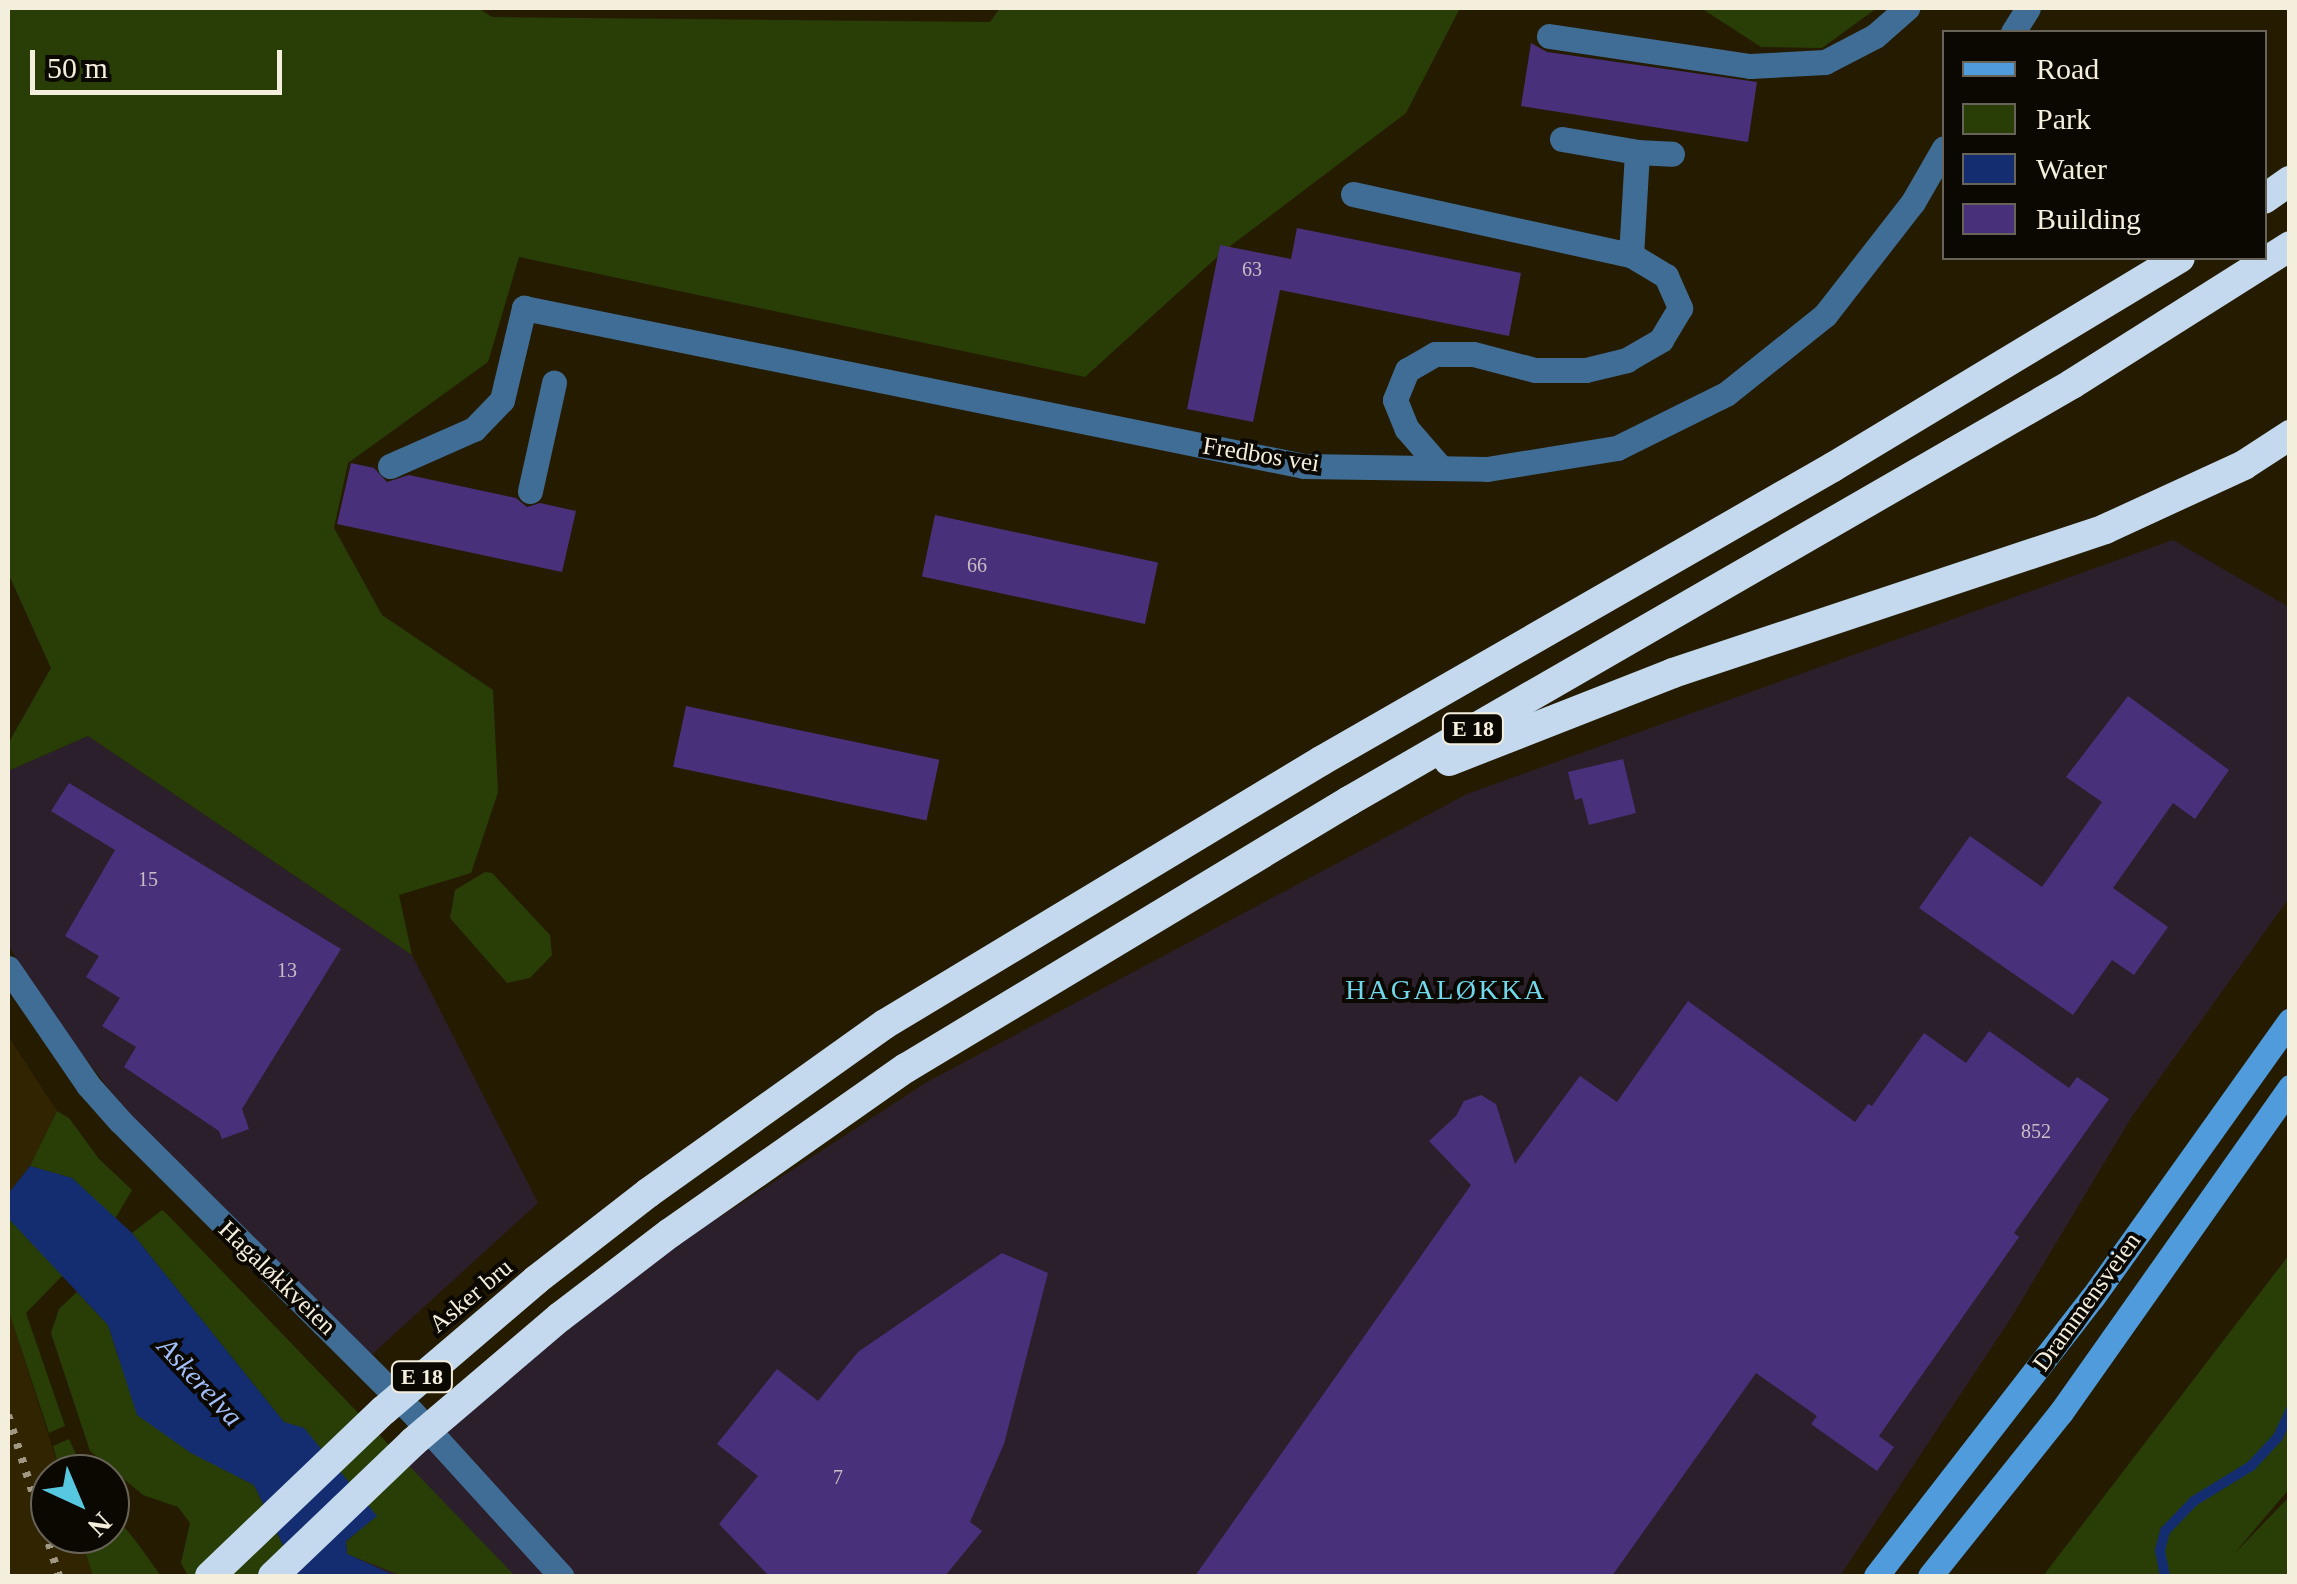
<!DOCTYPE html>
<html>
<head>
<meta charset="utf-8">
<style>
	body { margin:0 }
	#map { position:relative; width:2297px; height:1584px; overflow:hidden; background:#251b01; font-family:"Times New Roman",serif }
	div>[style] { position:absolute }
	.commercial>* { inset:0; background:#2c1f2c }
	.built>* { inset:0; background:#312400 }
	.green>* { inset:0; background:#283e06 }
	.water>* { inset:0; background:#132d70 }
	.stream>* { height:10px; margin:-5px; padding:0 5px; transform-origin:5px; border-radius:5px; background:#132d70 }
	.building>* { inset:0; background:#48307a; transform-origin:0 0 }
	.minor>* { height:25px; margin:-12.5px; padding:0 12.5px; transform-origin:12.5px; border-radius:12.5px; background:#406d95 }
	.secondary>* { height:25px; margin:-12.5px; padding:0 12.5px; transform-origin:12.5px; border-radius:12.5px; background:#4f9bdc }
	.motorway>* { height:30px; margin:-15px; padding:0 15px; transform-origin:15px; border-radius:15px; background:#c4d9ed }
	.rail>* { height:8px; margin-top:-4px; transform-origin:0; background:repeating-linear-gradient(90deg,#a09883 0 5px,transparent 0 15px) }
	.motorway-bridge>* { height:30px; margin:-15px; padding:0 15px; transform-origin:15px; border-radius:15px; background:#c4d9ed }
	span { translate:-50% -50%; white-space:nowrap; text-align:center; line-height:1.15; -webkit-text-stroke:8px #0b0701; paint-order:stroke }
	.number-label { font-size:20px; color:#c9bec4 }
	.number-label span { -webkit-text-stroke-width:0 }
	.shield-label span { padding:2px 8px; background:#0b0701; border:2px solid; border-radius:8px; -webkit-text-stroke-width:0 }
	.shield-label { font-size:22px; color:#f4eedd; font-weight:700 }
	.street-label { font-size:25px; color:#f4eedd }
	.neighbourhood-label { font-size:28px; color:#70d7ed; letter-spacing:2.5px }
	.water-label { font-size:28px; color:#a3c0fc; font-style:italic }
	.frame { position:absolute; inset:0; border:10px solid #f4eedd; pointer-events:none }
	.legend { position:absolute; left:1942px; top:30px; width:325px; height:230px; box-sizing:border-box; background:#0b0701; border:2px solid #686359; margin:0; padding:12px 18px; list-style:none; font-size:30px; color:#f4eedd }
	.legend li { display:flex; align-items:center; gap:20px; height:50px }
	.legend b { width:50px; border:2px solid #686359 }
	.north { position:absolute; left:30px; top:1454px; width:100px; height:100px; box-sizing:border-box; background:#0b0701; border:2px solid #686359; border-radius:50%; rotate:136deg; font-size:28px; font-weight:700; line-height:40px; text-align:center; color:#f4eedd }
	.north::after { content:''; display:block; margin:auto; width:35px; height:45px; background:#56c9e0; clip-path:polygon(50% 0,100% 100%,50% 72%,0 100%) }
	.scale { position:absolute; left:30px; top:50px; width:252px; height:45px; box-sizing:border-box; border:5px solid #f4eedd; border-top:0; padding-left:12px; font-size:30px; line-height:35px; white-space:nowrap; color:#f4eedd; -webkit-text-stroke:8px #0b0701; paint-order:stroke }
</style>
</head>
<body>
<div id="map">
	<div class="commercial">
		<i style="clip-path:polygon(2173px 540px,2289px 607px,2289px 898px,2131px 1118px,2011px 1318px,1840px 1576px,560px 1576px,438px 1436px,606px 1291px,927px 1082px,1467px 794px)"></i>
		<i style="clip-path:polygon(88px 736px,412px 955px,538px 1203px,368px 1358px,124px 1109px,33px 989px,8px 944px,8px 771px)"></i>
		<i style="clip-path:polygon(432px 1441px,551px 1576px,297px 1576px)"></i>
	</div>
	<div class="built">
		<i style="clip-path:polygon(8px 1036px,57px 1111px,30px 1166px,8px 1194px)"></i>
		<i style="clip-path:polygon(8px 1309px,61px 1474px,50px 1474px,50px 1534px,80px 1534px,93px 1576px,8px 1576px)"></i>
	</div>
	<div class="green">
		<i style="clip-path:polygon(8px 8px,478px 8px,492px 17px,990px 22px,1000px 8px,1460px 8px,1406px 113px,1225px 250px,1085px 377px,519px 257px,488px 362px,348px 463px,334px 528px,382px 615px,493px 690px,498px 792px,471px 873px,399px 895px,412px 955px,88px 736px,8px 771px,8px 744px,51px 668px,8px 573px)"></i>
		<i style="clip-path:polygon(1701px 8px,1877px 8px,1822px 48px,1761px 47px)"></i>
		<i style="clip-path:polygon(485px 872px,492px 873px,550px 935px,552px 955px,530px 978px,507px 983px,450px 918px,455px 890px)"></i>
		<i style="clip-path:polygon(57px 1111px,69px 1118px,99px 1159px,132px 1190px,115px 1219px,72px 1178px,30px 1166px)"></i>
		<i style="clip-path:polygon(162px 1210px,167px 1214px,515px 1576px,402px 1576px,347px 1554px,346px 1542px,376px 1515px,284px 1422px,132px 1233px)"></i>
		<i style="clip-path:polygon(8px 1218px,64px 1274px,26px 1313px,65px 1426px,49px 1433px,8px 1309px)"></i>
		<i style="clip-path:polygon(2289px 1255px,2289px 1489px,2233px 1555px,2289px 1497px,2289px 1576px,2217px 1576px,2218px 1573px,2214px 1576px,2043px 1576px)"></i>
		<i style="clip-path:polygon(77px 1292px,108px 1325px,118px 1357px,226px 1470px,254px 1485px,298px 1576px,188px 1576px,181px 1563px,190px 1523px,178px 1507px,143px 1495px,90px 1451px,51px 1333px,59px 1309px)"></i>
		<i style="clip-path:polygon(69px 1439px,85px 1474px,61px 1474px,53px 1446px)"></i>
		<i style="clip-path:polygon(110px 1510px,135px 1540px,161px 1576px,93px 1576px,80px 1534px,110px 1534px)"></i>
	</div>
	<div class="water">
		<i style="clip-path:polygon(30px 1166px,72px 1178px,132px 1233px,284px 1422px,304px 1428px,377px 1516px,346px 1541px,347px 1554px,395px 1576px,298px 1576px,254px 1485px,191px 1453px,137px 1415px,108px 1325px,8px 1218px,8px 1194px)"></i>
	</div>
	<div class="stream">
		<i style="left:2165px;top:1576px;width:26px;rotate:-101deg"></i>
		<i style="left:2160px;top:1550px;width:20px;rotate:-75deg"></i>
		<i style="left:2165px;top:1531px;width:42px;rotate:-46deg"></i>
		<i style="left:2194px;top:1501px;width:67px;rotate:-31.6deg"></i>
		<i style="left:2251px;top:1466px;width:40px;rotate:-47deg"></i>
		<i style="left:2278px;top:1437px;width:29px;rotate:-65deg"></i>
	</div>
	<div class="building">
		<i style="clip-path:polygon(1531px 43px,1547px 52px,1757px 82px,1748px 142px,1521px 106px)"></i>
		<i style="clip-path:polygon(1297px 228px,1521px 273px,1509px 336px,1280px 290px,1253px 422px,1187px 409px,1220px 245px,1291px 259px)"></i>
		<i style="clip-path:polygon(351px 463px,374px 468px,387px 482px,409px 475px,516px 498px,527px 507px,540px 503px,576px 511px,562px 572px,337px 524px)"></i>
		<i style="left:935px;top:515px;width:228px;height:63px;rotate:12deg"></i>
		<i style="clip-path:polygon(2128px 696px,2229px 770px,2195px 819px,2173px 803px,2113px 888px,2168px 927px,2134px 975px,2112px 960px,2073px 1015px,1919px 908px,1970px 836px,2042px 887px,2102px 802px,2066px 777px)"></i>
		<i style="left:686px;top:706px;width:259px;height:62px;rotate:12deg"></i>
		<i style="clip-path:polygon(1623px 759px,1636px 813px,1589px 825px,1582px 798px,1575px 800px,1568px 772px)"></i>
		<i style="clip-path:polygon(69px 783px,341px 949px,242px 1109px,249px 1129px,222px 1139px,219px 1131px,124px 1067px,136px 1047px,102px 1026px,120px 998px,86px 977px,99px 956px,65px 936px,115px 850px,51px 811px)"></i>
		<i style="clip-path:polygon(1688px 1001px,1855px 1122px,1868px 1104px,1872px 1106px,1924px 1033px,1966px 1063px,1989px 1031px,2069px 1088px,2077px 1077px,2109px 1099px,2014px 1233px,2019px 1237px,1879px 1436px,1894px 1447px,1877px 1471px,1811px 1424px,1817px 1416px,1756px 1373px,1612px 1576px,1195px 1576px,1471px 1185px,1429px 1141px,1456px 1116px,1464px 1101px,1481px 1095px,1496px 1104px,1515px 1164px,1580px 1076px,1617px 1102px)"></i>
		<i style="clip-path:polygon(1002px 1253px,1048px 1273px,1004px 1444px,970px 1522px,982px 1531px,945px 1576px,769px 1576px,719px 1524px,758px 1476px,717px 1444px,777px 1369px,818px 1401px,858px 1352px)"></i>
	</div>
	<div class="minor">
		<i style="left:2013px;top:32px;width:28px;rotate:-58deg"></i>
		<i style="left:1549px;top:36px;width:203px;rotate:8.5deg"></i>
		<i style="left:1750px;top:66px;width:75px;rotate:-3.1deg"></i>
		<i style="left:1825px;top:62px;width:56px;rotate:-27.5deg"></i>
		<i style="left:1875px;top:36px;width:43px;rotate:-41.2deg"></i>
		<i style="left:1562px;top:139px;width:76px;rotate:9.8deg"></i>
		<i style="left:1637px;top:152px;width:103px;rotate:93.3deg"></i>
		<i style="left:1637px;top:152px;width:35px;rotate:3deg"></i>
		<i style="left:1353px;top:194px;width:285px;rotate:12.4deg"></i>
		<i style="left:1631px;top:255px;width:41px;rotate:31deg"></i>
		<i style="left:1666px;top:276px;width:35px;rotate:66deg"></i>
		<i style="left:1680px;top:308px;width:37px;rotate:121deg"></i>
		<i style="left:1661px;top:340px;width:39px;rotate:150deg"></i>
		<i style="left:1627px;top:360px;width:42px;rotate:166.3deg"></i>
		<i style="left:1586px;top:370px;width:51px;rotate:180deg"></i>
		<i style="left:1535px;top:370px;width:64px;rotate:-165.5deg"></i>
		<i style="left:1473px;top:354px;width:38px;rotate:180deg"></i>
		<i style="left:1435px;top:354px;width:32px;rotate:150deg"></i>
		<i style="left:1407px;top:370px;width:32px;rotate:112deg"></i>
		<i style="left:1395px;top:400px;width:31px;rotate:68deg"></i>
		<i style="left:1407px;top:429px;width:50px;rotate:49deg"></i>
		<i style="left:390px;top:466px;width:92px;rotate:-23.8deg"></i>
		<i style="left:474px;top:429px;width:40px;rotate:-46deg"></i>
		<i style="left:502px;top:400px;width:95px;rotate:-76.6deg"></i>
		<i style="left:524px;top:308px;width:796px;rotate:11.45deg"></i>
		<i style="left:1304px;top:466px;width:183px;rotate:0.9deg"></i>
		<i style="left:1487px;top:469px;width:132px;rotate:-9.2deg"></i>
		<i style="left:1617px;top:448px;width:122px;rotate:-26.4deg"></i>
		<i style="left:1726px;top:394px;width:127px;rotate:-38.6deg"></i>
		<i style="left:1825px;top:315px;width:143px;rotate:-52.1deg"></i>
		<i style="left:1913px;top:202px;width:62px;rotate:-60.1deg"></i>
		<i style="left:530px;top:491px;width:111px;rotate:-77.5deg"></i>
		<i style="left:8px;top:968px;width:142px;rotate:55.6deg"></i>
		<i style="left:88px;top:1085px;width:48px;rotate:48.4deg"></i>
		<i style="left:120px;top:1121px;width:412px;rotate:44.9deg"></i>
		<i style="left:412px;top:1412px;width:222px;rotate:47.7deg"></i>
	</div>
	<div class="secondary">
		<i style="left:1876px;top:1576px;width:352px;rotate:-52.2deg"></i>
		<i style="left:2092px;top:1298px;width:341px;rotate:-54.5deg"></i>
		<i style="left:1930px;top:1576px;width:210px;rotate:-51.4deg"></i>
		<i style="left:2061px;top:1412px;width:398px;rotate:-54.8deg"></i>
	</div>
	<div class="motorway">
		<i style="left:2264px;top:199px;width:32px;rotate:-35deg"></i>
		<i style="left:1449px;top:761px;width:241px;rotate:-21.4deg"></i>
		<i style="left:1673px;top:673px;width:455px;rotate:-18.4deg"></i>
		<i style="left:2105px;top:529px;width:153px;rotate:-24.7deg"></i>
		<i style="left:2244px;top:465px;width:55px;rotate:-33.1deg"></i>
		<i style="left:648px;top:1193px;width:291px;rotate:-35.5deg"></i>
		<i style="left:885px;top:1024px;width:509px;rotate:-31.1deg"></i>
		<i style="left:1321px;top:761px;width:590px;rotate:-29.87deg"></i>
		<i style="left:1833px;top:467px;width:405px;rotate:-31.1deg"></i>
		<i style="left:670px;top:1233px;width:288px;rotate:-35deg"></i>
		<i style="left:906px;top:1068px;width:517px;rotate:-31.08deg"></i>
		<i style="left:1349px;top:801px;width:835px;rotate:-29.97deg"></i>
		<i style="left:2072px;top:384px;width:258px;rotate:-32.3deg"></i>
	</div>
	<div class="rail">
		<i style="left:8px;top:1415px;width:169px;rotate:72.4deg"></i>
	</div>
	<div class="motorway-bridge">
		<i style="left:210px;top:1576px;width:240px;rotate:-43.7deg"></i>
		<i style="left:384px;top:1410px;width:200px;rotate:-40.5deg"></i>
		<i style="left:536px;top:1280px;width:142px;rotate:-37.8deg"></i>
		<i style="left:273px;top:1576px;width:194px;rotate:-43.7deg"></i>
		<i style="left:413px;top:1442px;width:193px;rotate:-40.4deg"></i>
		<i style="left:560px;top:1317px;width:138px;rotate:-37.4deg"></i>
	</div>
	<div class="number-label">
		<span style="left:1252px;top:269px">63</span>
		<span style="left:977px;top:565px">66</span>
		<span style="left:148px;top:879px">15</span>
		<span style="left:287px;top:970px">13</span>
		<span style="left:2036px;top:1131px">852</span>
		<span style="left:838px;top:1477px">7</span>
	</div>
	<div class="shield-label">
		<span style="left:1473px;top:729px">E 18</span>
		<span style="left:422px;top:1377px">E 18</span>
	</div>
	<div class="street-label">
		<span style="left:1261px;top:455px;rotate:9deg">Fredbos vei</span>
		<span style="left:277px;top:1278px;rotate:44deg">Hagaløkkveien</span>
		<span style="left:471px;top:1296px;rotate:-40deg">Asker bru</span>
		<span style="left:2087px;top:1302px;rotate:-54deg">Drammensveien</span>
	</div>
	<div class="neighbourhood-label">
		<span style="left:1446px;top:990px">HAGALØKKA</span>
	</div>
	<div class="water-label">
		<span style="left:200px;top:1382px;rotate:47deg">Askerelva</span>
	</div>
	<div class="frame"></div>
	<ul class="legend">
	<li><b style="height:12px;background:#4f9bdc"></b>Road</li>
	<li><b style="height:28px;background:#283e06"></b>Park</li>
	<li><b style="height:28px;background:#132d70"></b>Water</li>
	<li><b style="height:28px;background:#48307a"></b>Building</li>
	</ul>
	<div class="north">N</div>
	<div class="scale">50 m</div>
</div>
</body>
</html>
